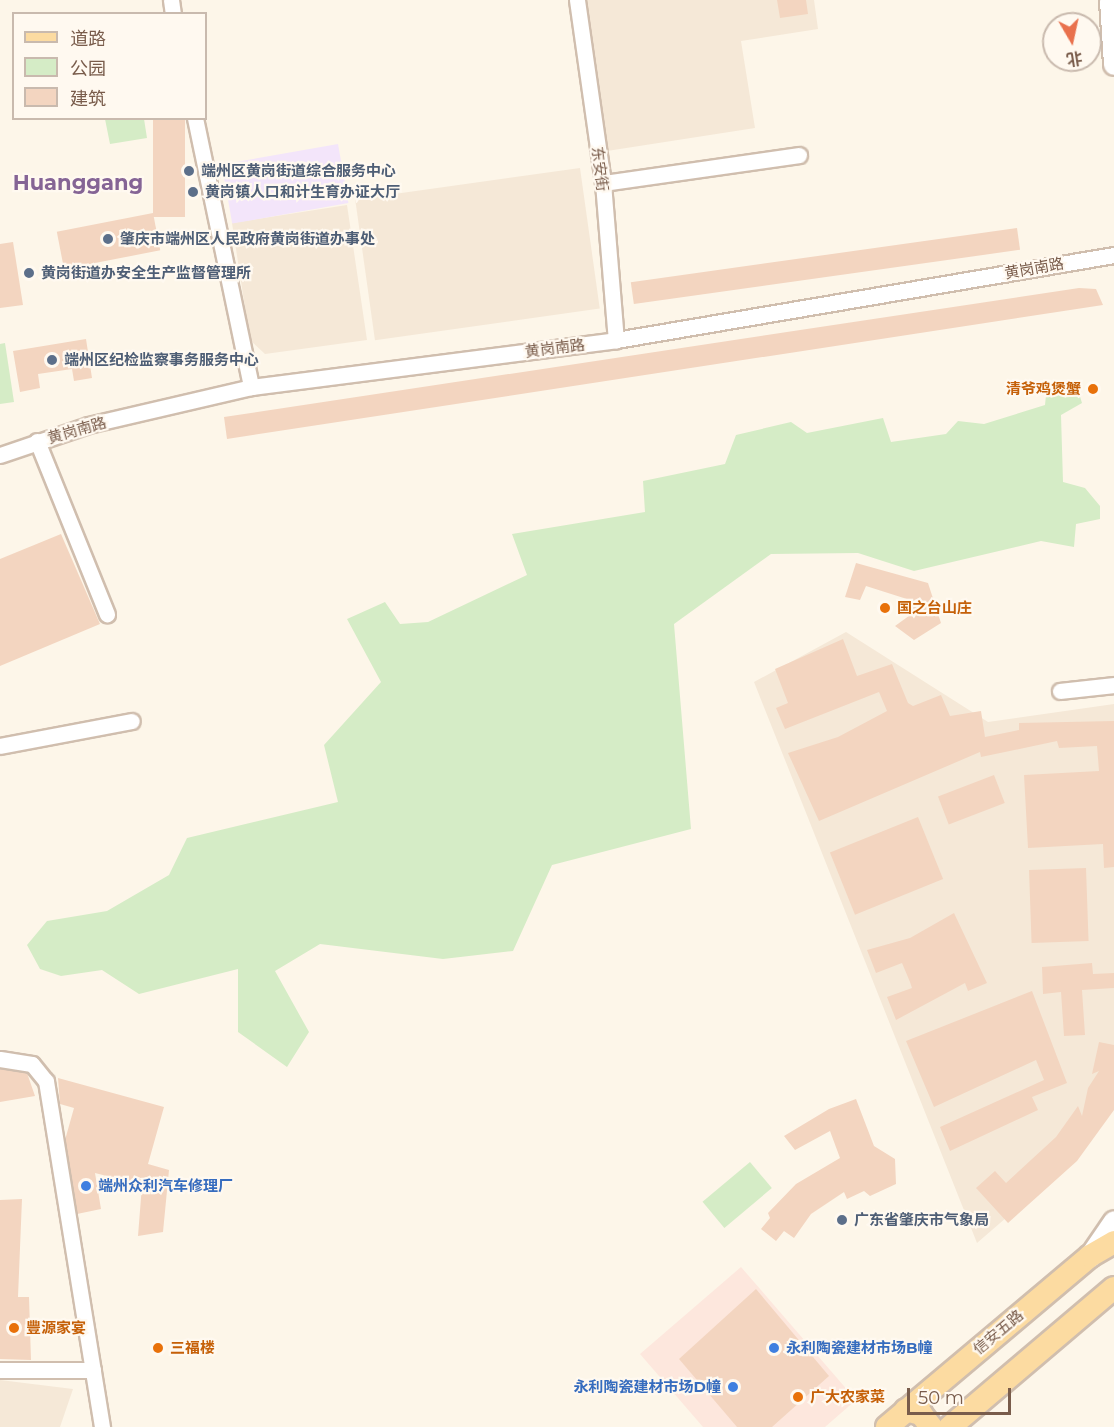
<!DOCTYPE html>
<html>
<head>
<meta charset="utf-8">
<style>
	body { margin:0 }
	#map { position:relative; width:1114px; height:1427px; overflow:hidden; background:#fdf6e9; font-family:Montserrat,"Noto Sans SC",sans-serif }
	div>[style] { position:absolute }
	.residential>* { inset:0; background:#f5e8d7; transform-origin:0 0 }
	.commercial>* { inset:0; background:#fde7dd }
	.education>* { inset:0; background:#f3e5fa; transform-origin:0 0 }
	.green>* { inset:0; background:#d5ecc6; transform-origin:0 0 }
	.building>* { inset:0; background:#f3d5c0; transform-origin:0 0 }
	.roads { filter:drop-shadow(2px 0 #d0beae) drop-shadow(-2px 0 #d0beae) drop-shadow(0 2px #d0beae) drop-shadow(0 -2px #d0beae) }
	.minor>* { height:15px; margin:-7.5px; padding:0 7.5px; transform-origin:7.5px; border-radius:7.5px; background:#fff }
	.secondary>* { height:21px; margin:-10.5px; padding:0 10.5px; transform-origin:10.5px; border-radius:10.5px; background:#fff }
	.primary>* { height:22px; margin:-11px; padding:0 11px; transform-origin:11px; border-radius:11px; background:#fcdba1 }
	.dots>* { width:16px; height:16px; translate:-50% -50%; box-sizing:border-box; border:3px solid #fff9f0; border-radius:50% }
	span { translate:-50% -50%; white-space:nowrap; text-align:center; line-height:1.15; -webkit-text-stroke:4.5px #fff9f0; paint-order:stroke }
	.street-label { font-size:15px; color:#795c4b }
	.service-label { font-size:15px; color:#4e5e75; font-weight:700 }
	.left { translate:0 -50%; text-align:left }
	.food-label { font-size:15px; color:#c56008; font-weight:700 }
	.right { translate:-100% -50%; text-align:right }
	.shop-label { font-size:15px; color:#366cbe; font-weight:700 }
	.district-label { font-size:21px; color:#856495; font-weight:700 }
	.legend { position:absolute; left:12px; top:12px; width:195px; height:108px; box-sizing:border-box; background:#fff9f0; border:2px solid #c9baae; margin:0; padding:8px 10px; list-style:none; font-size:18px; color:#795c4b }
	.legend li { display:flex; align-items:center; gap:12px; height:30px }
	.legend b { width:30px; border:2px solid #c9baae }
	.north { position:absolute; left:1042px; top:12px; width:60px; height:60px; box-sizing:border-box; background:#fff9f0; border:2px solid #c9baae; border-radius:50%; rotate:171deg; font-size:16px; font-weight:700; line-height:24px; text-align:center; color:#795c4b }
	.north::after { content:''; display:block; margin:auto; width:21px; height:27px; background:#e9714d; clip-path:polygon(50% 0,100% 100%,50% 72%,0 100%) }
	.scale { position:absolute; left:907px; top:1388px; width:104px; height:27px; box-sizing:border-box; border:3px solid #795c4b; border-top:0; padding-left:8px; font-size:18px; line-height:21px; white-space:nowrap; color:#795c4b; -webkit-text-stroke:4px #fff9f0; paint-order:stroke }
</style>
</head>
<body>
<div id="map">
	<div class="residential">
		<i style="clip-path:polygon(584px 0,814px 0,818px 29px,741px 41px,755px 128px,607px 151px)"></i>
		<i style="left:580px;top:168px;width:142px;height:227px;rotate:82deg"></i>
		<i style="clip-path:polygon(347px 205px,367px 340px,265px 354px,250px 340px,232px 223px)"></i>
		<i style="clip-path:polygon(846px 632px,988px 722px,1114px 704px,1114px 1085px,1080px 1154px,977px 1243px,754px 682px)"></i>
		<i style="clip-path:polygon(0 1380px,73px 1389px,60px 1427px,0 1427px)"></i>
	</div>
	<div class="commercial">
		<i style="clip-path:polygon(741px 1267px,856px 1400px,825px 1427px,703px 1427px,640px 1354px)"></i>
	</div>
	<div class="education">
		<i style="left:338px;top:144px;width:60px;height:118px;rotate:80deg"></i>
	</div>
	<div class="green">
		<i style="clip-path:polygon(105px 119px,144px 119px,147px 138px,110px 144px)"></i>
		<i style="clip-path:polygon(5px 343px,14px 402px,0 404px,0 344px)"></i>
		<i style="clip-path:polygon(1047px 385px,1077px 387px,1082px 403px,1061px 415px,1063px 482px,1085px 488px,1100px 506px,1100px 519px,1076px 524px,1074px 547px,1041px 541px,914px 571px,858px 553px,771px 554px,674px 624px,691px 829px,552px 865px,513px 951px,443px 959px,320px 944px,275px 971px,309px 1032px,287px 1067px,238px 1032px,238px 969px,139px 994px,102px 970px,61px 976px,40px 969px,27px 945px,47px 921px,107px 911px,169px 875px,187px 838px,338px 802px,324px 745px,381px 682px,347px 619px,385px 602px,400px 624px,428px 622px,527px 575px,512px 534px,645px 512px,643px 481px,725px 464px,736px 435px,791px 422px,807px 433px,883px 418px,891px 442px,946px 434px,958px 421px,984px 424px,1045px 405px)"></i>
		<i style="left:750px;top:1162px;width:34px;height:62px;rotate:50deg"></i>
	</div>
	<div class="building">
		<i style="clip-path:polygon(777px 0,806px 0,808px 14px,780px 18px)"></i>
		<i style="left:153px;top:118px;width:32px;height:99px"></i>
		<i style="left:153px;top:213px;width:38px;height:98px;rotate:79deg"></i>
		<i style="left:1017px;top:228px;width:22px;height:390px;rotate:82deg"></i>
		<i style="clip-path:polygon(13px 242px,23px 305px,0 308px,0 244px)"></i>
		<i style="clip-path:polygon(1079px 288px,1096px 289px,1103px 305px,227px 439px,224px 417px)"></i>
		<i style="clip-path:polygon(86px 339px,92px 378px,74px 381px,72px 369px,38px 374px,40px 388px,20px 392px,13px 351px)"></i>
		<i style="clip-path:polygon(61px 534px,100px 624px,0 666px,0 559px)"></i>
		<i style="clip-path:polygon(856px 563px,928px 583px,941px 623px,914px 640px,895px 626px,913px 613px,910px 600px,866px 586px,860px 600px,845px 597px)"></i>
		<i style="clip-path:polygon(843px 639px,857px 676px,892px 664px,908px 703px,913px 706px,941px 695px,950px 716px,981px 711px,985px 737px,1019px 730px,1019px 723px,1114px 721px,1114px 867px,1104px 868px,1103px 844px,1028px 848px,1024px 775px,1099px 771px,1097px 746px,1059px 748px,1057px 741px,981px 757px,980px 752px,819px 821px,788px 753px,838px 737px,887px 711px,879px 692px,785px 729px,776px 708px,788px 703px,775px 669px)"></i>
		<i style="left:994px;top:775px;width:30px;height:60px;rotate:69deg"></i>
		<i style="left:918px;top:817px;width:67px;height:95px;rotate:68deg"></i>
		<i style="left:1086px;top:868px;width:73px;height:57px;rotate:88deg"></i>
		<i style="clip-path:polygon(954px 913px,987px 983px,968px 991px,965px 983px,896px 1020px,887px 997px,912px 988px,910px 982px,902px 963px,876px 973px,867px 950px,910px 938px)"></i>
		<i style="clip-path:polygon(1092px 963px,1093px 974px,1114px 973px,1114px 988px,1082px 990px,1085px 1035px,1064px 1036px,1061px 992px,1043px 994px,1042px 967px)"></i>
		<i style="clip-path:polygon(1032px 991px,1067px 1083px,1032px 1097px,1038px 1110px,950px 1151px,940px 1127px,1044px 1080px,1036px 1060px,934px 1107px,906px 1041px)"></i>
		<i style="clip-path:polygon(1099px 1042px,1114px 1045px,1114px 1110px,1077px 1161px,1008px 1223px,976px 1188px,995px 1171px,1006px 1183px,1056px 1137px,1078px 1106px,1082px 1116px,1088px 1088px,1099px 1071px,1092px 1074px)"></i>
		<i style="clip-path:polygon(0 1069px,27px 1073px,35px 1096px,0 1102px)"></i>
		<i style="clip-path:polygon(58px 1078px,164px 1107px,148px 1164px,169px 1170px,163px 1232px,138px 1236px,142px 1185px,95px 1173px,101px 1209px,77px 1214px,65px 1140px,74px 1108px,60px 1104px)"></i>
		<i style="clip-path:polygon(856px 1099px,874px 1146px,895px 1159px,896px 1184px,870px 1196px,864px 1191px,847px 1199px,844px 1192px,811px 1214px,794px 1238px,784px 1231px,776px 1241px,761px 1229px,770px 1218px,768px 1213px,796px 1184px,840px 1158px,830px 1131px,795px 1150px,784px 1136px,829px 1109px)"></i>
		<i style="clip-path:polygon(22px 1199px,18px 1297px,29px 1297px,31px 1360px,0 1359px,0 1200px)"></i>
		<i style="clip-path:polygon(756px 1289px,829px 1376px,772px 1427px,737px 1427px,679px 1359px)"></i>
	</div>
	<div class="roads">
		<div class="minor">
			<i style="left:171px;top:0;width:14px;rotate:82deg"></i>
			<i style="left:577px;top:0;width:185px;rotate:81.9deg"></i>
			<i style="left:603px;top:183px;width:158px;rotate:85.3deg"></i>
			<i style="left:195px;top:118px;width:275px;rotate:78.2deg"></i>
			<i style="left:603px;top:183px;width:198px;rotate:-8.1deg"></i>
			<i style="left:37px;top:441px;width:187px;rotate:68deg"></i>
			<i style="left:0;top:455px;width:93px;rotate:-18.8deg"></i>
			<i style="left:88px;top:425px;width:167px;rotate:-13.1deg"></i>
			<i style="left:251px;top:387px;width:368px;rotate:-7.3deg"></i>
			<i style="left:616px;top:340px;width:505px;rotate:-9.69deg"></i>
			<i style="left:1060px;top:691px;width:54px;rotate:-6.3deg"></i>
			<i style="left:0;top:746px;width:134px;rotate:-10.7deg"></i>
			<i style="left:0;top:1059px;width:32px;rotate:9deg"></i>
			<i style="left:32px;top:1064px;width:22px;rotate:51deg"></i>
			<i style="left:46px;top:1081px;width:351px;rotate:80.8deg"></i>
			<i style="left:0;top:1370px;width:93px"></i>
		</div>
		<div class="secondary">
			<i style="left:1110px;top:0;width:64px;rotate:86.4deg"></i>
			<i style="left:1090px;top:1256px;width:42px;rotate:-55.6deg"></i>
		</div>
		<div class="primary">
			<i style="left:906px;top:1410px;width:16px;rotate:15deg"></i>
			<i style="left:921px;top:1414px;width:16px;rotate:52deg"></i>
			<i style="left:887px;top:1427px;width:265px;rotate:-40.1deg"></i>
			<i style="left:1090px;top:1256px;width:28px;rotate:-30deg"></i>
			<i style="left:950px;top:1427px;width:215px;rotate:-40.3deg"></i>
		</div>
	</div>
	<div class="dots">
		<i style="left:189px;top:171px;background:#5c6f8a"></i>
		<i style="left:193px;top:192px;background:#5c6f8a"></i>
		<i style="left:108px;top:239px;background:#5c6f8a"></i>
		<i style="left:29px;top:273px;background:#5c6f8a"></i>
		<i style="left:52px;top:360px;background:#5c6f8a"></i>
		<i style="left:1093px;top:389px;background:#e8710a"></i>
		<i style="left:885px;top:608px;background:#e8710a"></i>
		<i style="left:86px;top:1186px;background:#3f7fe0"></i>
		<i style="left:842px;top:1220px;background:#5c6f8a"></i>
		<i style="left:14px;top:1328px;background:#e8710a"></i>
		<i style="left:158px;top:1348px;background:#e8710a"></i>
		<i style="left:774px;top:1348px;background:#3f7fe0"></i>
		<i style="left:733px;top:1387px;background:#3f7fe0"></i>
		<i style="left:798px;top:1397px;background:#e8710a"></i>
	</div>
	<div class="street-label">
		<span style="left:600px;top:169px;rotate:83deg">东安街</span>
		<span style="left:1034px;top:268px;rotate:-10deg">黄岗南路</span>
		<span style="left:555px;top:348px;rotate:-7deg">黄岗南路</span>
		<span style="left:77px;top:430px;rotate:-16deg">黄岗南路</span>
		<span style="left:998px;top:1332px;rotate:-40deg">信安五路</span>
	</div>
	<div class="service-label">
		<span class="left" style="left:201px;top:171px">端州区黄岗街道综合服务中心</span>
		<span class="left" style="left:205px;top:192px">黄岗镇人口和计生育办证大厅</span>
		<span class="left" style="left:120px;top:239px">肇庆市端州区人民政府黄岗街道办事处</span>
		<span class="left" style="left:41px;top:273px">黄岗街道办安全生产监督管理所</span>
		<span class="left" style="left:64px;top:360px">端州区纪检监察事务服务中心</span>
		<span class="left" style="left:854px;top:1220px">广东省肇庆市气象局</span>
	</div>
	<div class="food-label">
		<span class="right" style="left:1081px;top:389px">清爷鸡煲蟹</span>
		<span class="left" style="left:897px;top:608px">国之台山庄</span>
		<span class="left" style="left:26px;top:1328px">豐源家宴</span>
		<span class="left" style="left:170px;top:1348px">三福楼</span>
		<span class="left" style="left:810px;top:1397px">广大农家菜</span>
	</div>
	<div class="shop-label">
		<span class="left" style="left:98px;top:1186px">端州众利汽车修理厂</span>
		<span class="left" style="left:786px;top:1348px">永利陶瓷建材市场B幢</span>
		<span class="right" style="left:721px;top:1387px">永利陶瓷建材市场D幢</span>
	</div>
	<div class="district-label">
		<span style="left:78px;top:183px">Huanggang</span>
	</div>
	<ul class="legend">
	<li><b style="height:8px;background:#fcdba1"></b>道路</li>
	<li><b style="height:16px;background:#d5ecc6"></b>公园</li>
	<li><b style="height:16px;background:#f3d5c0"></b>建筑</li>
	</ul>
	<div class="north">北</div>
	<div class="scale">50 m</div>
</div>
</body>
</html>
